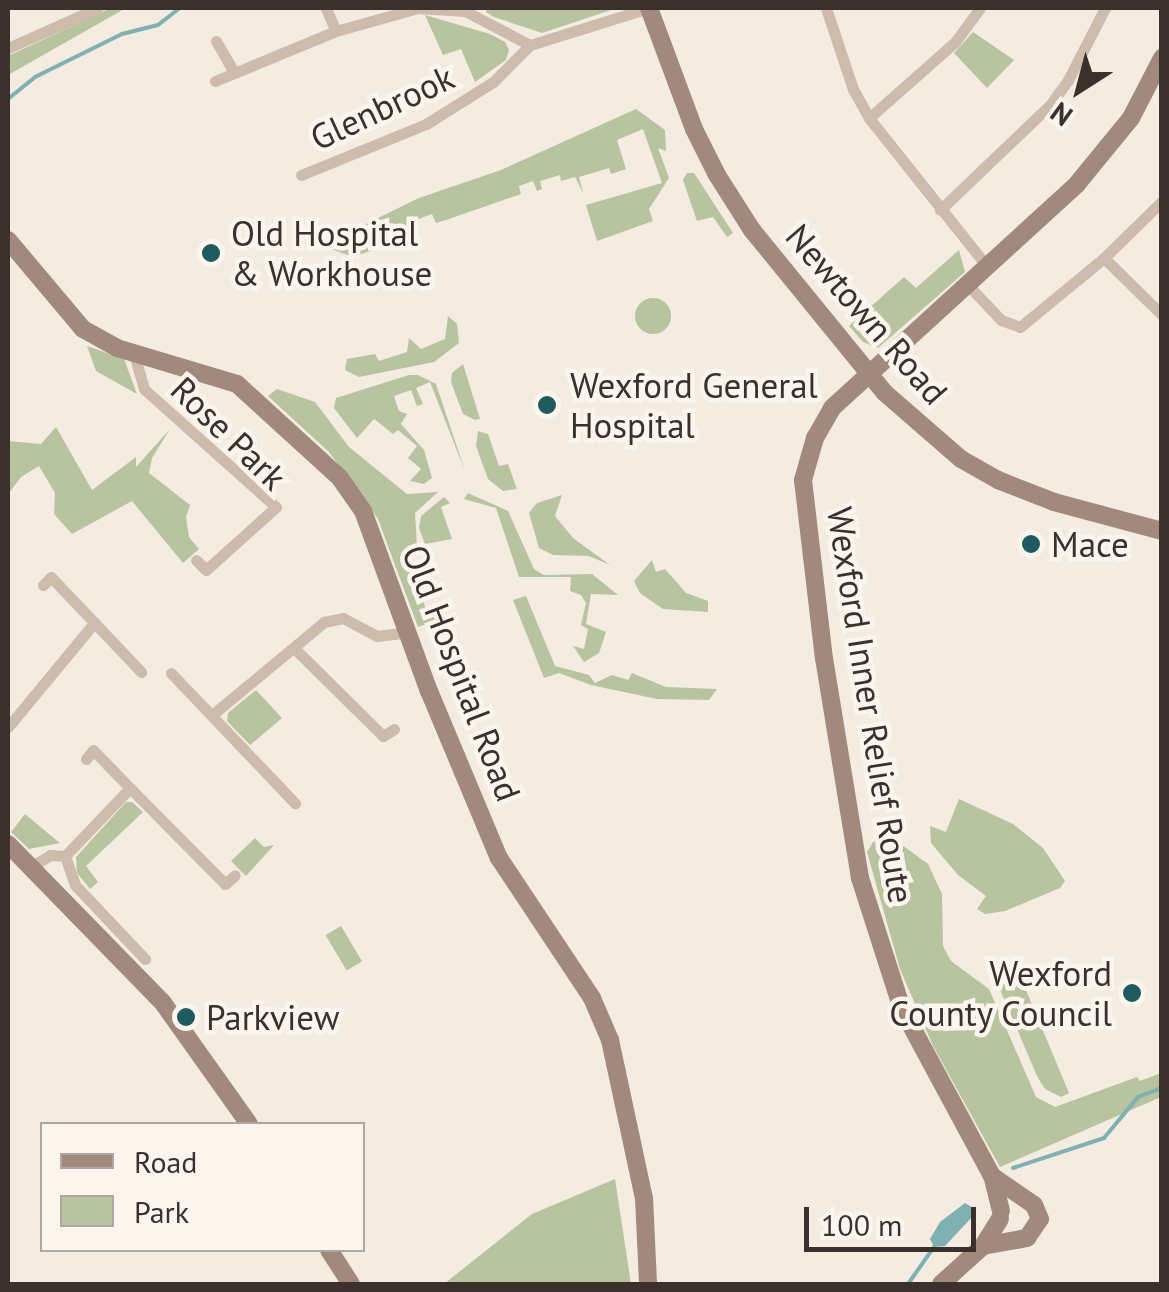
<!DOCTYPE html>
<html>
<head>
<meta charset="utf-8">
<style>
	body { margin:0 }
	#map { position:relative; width:1169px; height:1292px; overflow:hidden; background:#f4ebe1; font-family:"PT Sans",sans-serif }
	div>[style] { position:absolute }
	.green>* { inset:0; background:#b8c4a0; transform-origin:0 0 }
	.round { border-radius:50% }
	.water>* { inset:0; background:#7fb0b2 }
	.stream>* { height:4px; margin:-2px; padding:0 2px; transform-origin:2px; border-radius:2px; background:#7fb0b2 }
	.street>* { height:11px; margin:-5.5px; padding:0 5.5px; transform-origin:5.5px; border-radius:5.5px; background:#cdbbac }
	.secondary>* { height:18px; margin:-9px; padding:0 9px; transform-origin:9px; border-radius:9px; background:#a18a7d }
	.dots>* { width:28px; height:28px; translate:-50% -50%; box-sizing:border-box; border:5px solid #fbf5ee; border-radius:50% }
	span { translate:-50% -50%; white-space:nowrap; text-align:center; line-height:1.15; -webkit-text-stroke:9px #fbf5ee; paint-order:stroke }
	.street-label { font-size:35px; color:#3b302b }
	.poi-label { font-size:35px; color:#3b302b }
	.left { translate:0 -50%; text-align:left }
	.right { translate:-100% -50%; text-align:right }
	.frame { position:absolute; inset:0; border:10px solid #3b302b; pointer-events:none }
	.legend { position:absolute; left:40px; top:1122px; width:325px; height:130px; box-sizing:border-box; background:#fbf5ee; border:2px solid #aea6a0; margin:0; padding:12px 18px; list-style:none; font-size:30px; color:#3b302b }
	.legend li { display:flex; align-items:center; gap:20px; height:50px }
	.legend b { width:50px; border:2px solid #aea6a0 }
	.north { position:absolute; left:1029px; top:40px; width:100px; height:100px; -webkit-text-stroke:8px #fbf5ee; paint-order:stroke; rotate:216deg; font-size:28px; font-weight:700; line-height:40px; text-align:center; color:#3b302b }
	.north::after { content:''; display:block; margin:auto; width:35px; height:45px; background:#3b302b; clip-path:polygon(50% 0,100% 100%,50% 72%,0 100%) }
	.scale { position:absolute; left:804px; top:1207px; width:172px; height:45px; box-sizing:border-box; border:5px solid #3b302b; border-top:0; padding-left:12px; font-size:30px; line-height:35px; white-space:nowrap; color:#3b302b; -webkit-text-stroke:8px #fbf5ee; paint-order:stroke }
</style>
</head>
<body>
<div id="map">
	<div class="green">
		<i style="clip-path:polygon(111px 8px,126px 8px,8px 75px,8px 56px)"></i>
		<i style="clip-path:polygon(487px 8px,617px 8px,542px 33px,494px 17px,486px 12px)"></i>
		<i style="clip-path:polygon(425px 15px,490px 34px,505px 42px,509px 50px,506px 60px,475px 82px,461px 49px,443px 55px)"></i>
		<i style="clip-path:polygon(973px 32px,1014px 60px,987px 88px,954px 53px)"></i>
		<i style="clip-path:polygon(636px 109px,665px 130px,666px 151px,658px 148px,669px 178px,649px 209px,653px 221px,597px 241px,586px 205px,662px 183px,643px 129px,617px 140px,626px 169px,611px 174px,609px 168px,579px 177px,583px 193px,575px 177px,561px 181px,560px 175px,540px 181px,542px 189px,537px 191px,533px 181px,519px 186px,521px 194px,446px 220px,436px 223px,432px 214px,416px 220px,415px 233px,385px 243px,383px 238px,371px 242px,373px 250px,353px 257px,334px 250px,339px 237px,419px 198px,501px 170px)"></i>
		<i style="clip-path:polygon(687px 173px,694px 173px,733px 233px,727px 237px,713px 217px,697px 221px,683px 180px)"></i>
		<i style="clip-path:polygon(959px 250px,965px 272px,878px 348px,863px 342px,849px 326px,904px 277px,916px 288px)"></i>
		<i class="round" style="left:635px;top:298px;width:36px;height:36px"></i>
		<i style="clip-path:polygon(448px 316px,457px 324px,459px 343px,434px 362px,359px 377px,345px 370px,347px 359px,375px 354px,379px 361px,407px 352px,409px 338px,421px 349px,445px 339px)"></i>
		<i style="clip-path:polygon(87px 346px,124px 359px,137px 394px,96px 371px)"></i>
		<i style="clip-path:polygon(463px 364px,480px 419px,475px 420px,463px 414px,451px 382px,452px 373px)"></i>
		<i style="clip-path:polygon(409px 375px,418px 375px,436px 384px,465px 471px,430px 382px,416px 388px,423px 404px,417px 406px,411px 390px,394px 396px,399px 411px,407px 414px,401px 424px,424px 450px,432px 478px,424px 484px,410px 481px,421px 469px,408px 458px,417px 446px,398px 430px,393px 434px,374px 419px,357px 438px,334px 408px,336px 398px)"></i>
		<i style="clip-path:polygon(277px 389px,315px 402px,349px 447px,407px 494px,438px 492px,415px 513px,417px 546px,406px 553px,428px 615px,436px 613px,438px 620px,418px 627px,378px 519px,329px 452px,268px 396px)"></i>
		<i style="clip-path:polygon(56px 427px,92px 490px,136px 457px,136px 467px,170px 429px,152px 458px,149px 473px,190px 505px,186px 517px,189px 537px,199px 549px,183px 563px,132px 501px,72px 534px,54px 514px,55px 493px,39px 466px,21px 477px,9px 493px,8px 441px,41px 444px)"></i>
		<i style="clip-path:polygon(478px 431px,488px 434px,499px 466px,508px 464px,517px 489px,503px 491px,488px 479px,476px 446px)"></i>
		<i style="clip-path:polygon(468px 493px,508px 511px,534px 569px,544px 575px,592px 574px,618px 595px,591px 594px,586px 624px,606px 632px,599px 653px,584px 662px,573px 646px,584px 649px,588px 629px,581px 625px,586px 603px,581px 595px,570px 591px,571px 577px,519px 577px,496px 508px,464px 499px)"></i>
		<i style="clip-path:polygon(562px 495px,555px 516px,573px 538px,610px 565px,589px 556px,553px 555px,539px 548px,529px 513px,537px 503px)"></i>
		<i style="clip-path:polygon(444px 497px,450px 503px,441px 507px,452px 539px,425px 544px,419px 528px,421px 516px)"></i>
		<i style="clip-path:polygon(652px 560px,656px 572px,665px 569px,686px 593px,708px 601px,708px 612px,663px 609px,640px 593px,634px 581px)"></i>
		<i style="clip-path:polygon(526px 596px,555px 666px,589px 675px,595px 683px,612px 675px,628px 680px,632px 673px,666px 687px,717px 689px,709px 700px,657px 699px,591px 685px,559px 673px,544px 678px,513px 600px)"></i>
		<i style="clip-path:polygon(256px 690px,282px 718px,250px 745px,227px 721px,228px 713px)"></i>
		<i style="clip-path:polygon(959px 799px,1013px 824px,1043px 848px,1065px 881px,1060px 888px,1005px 911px,985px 914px,977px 909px,986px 896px,958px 875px,931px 843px,930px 826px,946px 832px)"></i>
		<i style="clip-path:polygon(126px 802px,132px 802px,143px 812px,86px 866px,98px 882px,90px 889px,77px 873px,76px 857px)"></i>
		<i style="clip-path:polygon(25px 814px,55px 839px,60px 843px,29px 849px,11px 832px)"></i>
		<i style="clip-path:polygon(890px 836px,928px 864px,942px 894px,943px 946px,951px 961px,989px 989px,1036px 1097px,1055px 1107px,1137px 1077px,1140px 1081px,1161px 1073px,1161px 1097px,1000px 1167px,933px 1046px,900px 969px,867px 852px,873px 842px)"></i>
		<i style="clip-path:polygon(255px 838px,264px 847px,274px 845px,246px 876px,231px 861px)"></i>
		<i style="left:341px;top:926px;width:41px;height:18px;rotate:59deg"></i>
		<i style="clip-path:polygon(1018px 971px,1069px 1093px,1061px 1097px,1045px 1089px,1037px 1076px,996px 980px)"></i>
		<i style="clip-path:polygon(615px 1179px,631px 1284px,444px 1284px,532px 1214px)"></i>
	</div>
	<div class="water">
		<i style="clip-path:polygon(965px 1203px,975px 1209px,973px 1216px,945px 1246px,934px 1247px,930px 1239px,940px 1222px)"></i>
	</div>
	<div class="stream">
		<i style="left:203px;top:8px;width:11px"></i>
		<i style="left:8px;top:99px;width:35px;rotate:-39deg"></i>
		<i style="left:35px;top:77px;width:97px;rotate:-26.3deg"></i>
		<i style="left:122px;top:34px;width:37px;rotate:-14deg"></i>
		<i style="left:158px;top:25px;width:28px;rotate:-38deg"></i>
		<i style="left:1013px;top:1168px;width:96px;rotate:-18.2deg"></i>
		<i style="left:1104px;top:1138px;width:53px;rotate:-50.3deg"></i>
		<i style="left:1138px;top:1097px;width:26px;rotate:-21deg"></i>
		<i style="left:908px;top:1284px;width:45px;rotate:-54.9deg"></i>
	</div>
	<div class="street">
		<i style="left:326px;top:8px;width:25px;rotate:67deg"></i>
		<i style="left:826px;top:8px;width:85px;rotate:71.6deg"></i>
		<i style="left:853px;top:89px;width:33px;rotate:61deg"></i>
		<i style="left:869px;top:118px;width:188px;rotate:51.5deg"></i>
		<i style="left:216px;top:41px;width:34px;rotate:60deg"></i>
		<i style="left:8px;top:48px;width:98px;rotate:-24deg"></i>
		<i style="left:215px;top:81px;width:131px;rotate:-22.5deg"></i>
		<i style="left:336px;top:31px;width:85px;rotate:-15.7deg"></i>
		<i style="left:418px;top:8px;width:47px;rotate:3.7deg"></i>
		<i style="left:465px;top:11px;width:73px;rotate:27.6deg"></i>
		<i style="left:869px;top:118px;width:115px;rotate:-41.5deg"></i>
		<i style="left:955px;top:42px;width:42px;rotate:-53.7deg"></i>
		<i style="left:301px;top:175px;width:135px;rotate:-22.2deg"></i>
		<i style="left:426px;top:124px;width:79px;rotate:-32.1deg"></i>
		<i style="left:493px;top:82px;width:52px;rotate:-45deg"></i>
		<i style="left:530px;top:45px;width:125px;rotate:-17.3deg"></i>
		<i style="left:940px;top:210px;width:152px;rotate:-43.7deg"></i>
		<i style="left:1050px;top:105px;width:31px;rotate:-54deg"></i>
		<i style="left:1068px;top:80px;width:81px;rotate:-62.8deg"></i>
		<i style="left:1104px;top:258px;width:81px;rotate:44.5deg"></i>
		<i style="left:965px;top:282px;width:52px;rotate:46.5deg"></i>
		<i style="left:1001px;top:320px;width:20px;rotate:20deg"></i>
		<i style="left:1020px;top:327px;width:109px;rotate:-39.4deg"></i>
		<i style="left:1104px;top:258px;width:81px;rotate:-44.5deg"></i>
		<i style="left:134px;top:354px;width:36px;rotate:74deg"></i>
		<i style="left:144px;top:389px;width:177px;rotate:41.8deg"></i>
		<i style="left:276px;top:507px;width:94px;rotate:138deg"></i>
		<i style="left:206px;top:570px;width:14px;rotate:-135deg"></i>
		<i style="left:43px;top:585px;width:11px;rotate:-45deg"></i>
		<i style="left:51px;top:577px;width:131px;rotate:46.5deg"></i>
		<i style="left:294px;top:648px;width:125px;rotate:44.7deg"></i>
		<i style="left:383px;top:736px;width:13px;rotate:-32deg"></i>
		<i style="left:171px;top:673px;width:180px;rotate:46.4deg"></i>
		<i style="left:212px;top:715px;width:146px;rotate:-39.7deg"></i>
		<i style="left:324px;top:622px;width:19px;rotate:-12deg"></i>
		<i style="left:343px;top:618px;width:38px;rotate:28deg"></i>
		<i style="left:377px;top:636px;width:31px;rotate:-7deg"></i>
		<i style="left:8px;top:727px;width:136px;rotate:-50.4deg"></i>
		<i style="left:86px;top:759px;width:11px;rotate:-52deg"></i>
		<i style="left:93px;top:750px;width:53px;rotate:45.8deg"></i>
		<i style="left:65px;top:856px;width:31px;rotate:71deg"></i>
		<i style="left:75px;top:885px;width:102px;rotate:46.6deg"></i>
		<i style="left:31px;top:867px;width:22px;rotate:-32deg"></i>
		<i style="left:50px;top:855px;width:15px;rotate:4deg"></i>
		<i style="left:65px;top:856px;width:94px;rotate:-46.3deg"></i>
		<i style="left:130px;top:788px;width:135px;rotate:45.3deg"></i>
		<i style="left:225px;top:884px;width:13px;rotate:-42deg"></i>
	</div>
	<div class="secondary">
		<i style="left:649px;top:8px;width:129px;rotate:69.6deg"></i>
		<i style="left:694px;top:129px;width:51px;rotate:63.4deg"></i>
		<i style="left:717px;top:175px;width:65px;rotate:57.5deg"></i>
		<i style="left:752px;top:230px;width:210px;rotate:50.8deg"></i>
		<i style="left:885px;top:393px;width:101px;rotate:41deg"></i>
		<i style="left:961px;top:459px;width:43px;rotate:29.6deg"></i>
		<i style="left:998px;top:480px;width:60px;rotate:21.4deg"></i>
		<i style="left:1054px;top:502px;width:112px;rotate:15deg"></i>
		<i style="left:8px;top:240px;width:116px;rotate:49.9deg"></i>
		<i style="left:83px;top:329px;width:39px;rotate:29deg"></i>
		<i style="left:117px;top:348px;width:125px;rotate:16.7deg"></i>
		<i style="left:237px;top:384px;width:139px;rotate:42.4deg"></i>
		<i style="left:340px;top:478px;width:40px;rotate:55.1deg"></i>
		<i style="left:363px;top:511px;width:192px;rotate:69.9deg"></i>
		<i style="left:429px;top:691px;width:181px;rotate:67.3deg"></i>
		<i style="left:499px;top:858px;width:168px;rotate:56.4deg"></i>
		<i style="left:592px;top:998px;width:46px;rotate:66.8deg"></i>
		<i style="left:610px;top:1040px;width:162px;rotate:77.9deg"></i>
		<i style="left:644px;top:1198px;width:86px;rotate:87.3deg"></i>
		<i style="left:8px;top:844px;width:222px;rotate:45.7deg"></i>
		<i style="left:163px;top:1003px;width:148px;rotate:54.6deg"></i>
		<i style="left:1001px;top:1211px;width:36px;rotate:-104deg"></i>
		<i style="left:992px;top:1176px;width:190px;rotate:-118.3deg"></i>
		<i style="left:902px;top:1009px;width:138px;rotate:-107.8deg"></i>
		<i style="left:860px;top:878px;width:222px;rotate:-99.3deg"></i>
		<i style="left:824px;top:659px;width:180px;rotate:-96.7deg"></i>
		<i style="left:803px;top:480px;width:44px;rotate:-74.1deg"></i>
		<i style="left:815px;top:438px;width:34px;rotate:-60deg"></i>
		<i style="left:832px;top:408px;width:332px;rotate:-42.4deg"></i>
		<i style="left:1077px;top:184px;width:85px;rotate:-50.7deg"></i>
		<i style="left:1131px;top:118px;width:68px;rotate:-62.7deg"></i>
		<i style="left:983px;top:1246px;width:45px;rotate:-10.3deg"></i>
		<i style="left:1027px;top:1238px;width:23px;rotate:-56deg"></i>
		<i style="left:1040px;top:1219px;width:15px;rotate:-113deg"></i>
		<i style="left:1034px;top:1205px;width:51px;rotate:-145.4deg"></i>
		<i style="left:329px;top:1250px;width:40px;rotate:57.1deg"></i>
		<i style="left:941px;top:1284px;width:57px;rotate:-42.1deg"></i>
		<i style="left:983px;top:1246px;width:32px;rotate:-58deg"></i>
	</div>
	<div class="dots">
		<i style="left:211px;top:253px;background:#1f5a5e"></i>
		<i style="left:547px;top:405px;background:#1f5a5e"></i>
		<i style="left:1031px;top:544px;background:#1f5a5e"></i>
		<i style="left:1132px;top:993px;background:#1f5a5e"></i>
		<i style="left:186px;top:1017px;background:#1f5a5e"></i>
	</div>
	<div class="street-label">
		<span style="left:382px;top:107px;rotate:-25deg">Glenbrook</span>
		<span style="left:867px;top:314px;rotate:49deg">Newtown Road</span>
		<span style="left:229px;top:433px;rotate:44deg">Rose Park</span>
		<span style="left:462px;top:673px;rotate:69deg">Old Hospital Road</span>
		<span style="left:871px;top:705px;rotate:81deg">Wexford Inner Relief Route</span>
	</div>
	<div class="poi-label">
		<span class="left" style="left:231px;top:253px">Old Hospital<br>&amp; Workhouse</span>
		<span class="left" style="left:570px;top:405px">Wexford General<br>Hospital</span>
		<span class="left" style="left:1051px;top:544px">Mace</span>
		<span class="right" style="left:1112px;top:993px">Wexford<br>County Council</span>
		<span class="left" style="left:206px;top:1017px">Parkview</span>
	</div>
	<div class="frame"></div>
	<ul class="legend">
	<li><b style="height:12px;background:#a18a7d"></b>Road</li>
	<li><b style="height:28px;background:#b8c4a0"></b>Park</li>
	</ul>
	<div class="north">N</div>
	<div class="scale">100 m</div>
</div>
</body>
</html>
